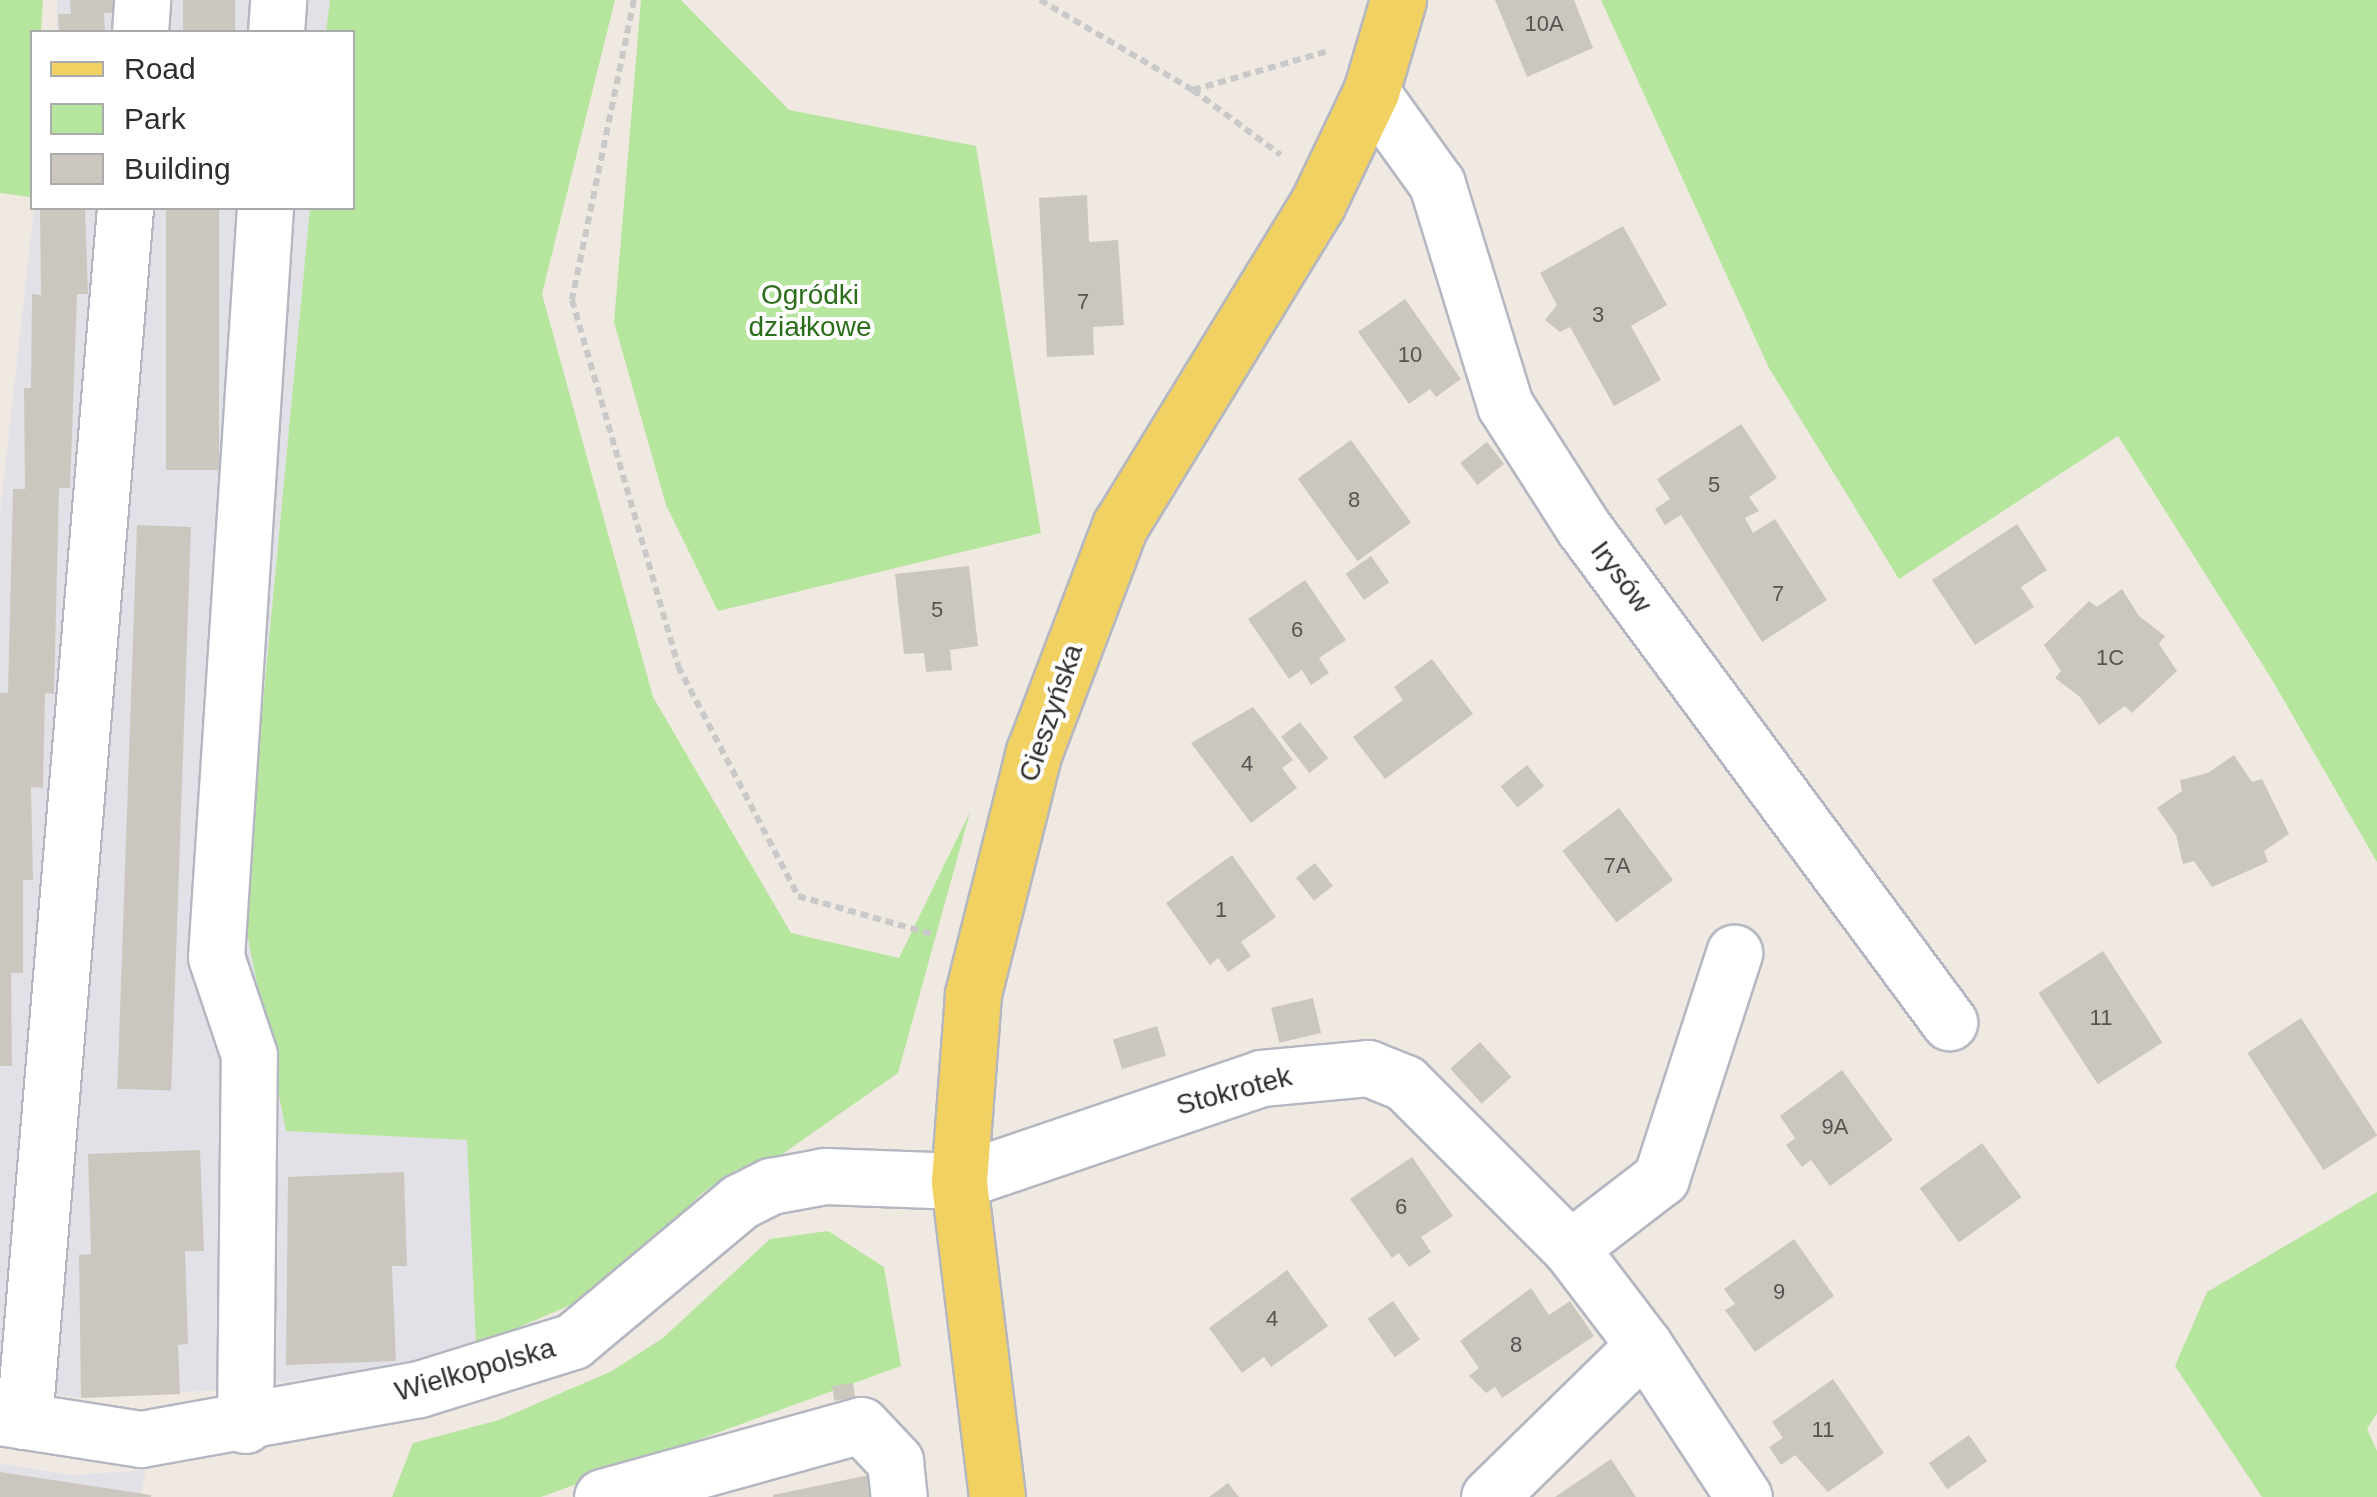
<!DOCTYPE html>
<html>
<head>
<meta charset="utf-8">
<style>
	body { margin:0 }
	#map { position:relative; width:2377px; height:1497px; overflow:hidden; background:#efe9e1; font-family:Helvetica,sans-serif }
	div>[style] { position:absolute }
	.industrial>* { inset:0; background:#e3e1e8; transform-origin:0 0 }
	.green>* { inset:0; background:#b6e59e }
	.building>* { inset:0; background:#cbc7bf; transform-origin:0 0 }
	.path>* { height:6px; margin-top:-3px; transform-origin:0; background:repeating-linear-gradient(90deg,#c9c9c9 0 8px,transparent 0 13px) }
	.roads { filter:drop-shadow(2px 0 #b4b7c1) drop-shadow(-2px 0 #b4b7c1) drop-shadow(0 2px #b4b7c1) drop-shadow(0 -2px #b4b7c1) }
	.minor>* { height:55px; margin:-27.5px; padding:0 27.5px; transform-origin:27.5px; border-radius:27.5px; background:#fff }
	.major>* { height:55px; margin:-27.5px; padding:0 27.5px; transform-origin:27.5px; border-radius:27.5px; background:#f2d163 }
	span { translate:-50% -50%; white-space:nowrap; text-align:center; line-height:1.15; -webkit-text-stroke:8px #fff; paint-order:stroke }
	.number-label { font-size:22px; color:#555452 }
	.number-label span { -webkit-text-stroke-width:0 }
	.park-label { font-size:28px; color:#2c6e1b }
	.street-label { font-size:28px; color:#2e2e2e }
	.legend { position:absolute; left:30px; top:30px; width:325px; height:180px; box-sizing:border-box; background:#fff; border:2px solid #ababab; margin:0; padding:12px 18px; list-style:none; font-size:30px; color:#2e2e2e }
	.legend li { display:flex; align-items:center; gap:20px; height:50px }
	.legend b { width:50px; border:2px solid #ababab }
</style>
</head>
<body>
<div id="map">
	<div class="industrial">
		<i style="left:57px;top:0;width:273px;height:32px"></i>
		<i style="clip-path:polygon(34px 208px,310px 208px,243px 913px,286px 1131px,468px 1140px,476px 1346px,397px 1368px,215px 1390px,80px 1398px,0 1386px,0 515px)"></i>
		<i style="clip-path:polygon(0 1464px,74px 1475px,146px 1470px,140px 1497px,0 1497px)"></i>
	</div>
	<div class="green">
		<i style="clip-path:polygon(0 0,43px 0,41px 32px,32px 32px,30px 197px,0 193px)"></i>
		<i style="clip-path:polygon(330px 0,615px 0,542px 294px,653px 697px,791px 933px,899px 958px,970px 812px,898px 1073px,781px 1155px,736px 1170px,701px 1194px,614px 1280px,582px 1300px,476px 1346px,467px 1140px,286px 1131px,243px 913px,310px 208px,352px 208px,352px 32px,326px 32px)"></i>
		<i style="clip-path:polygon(641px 0,681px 0,789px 110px,976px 146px,1041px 533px,718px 611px,666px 505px,614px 322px)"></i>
		<i style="clip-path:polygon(1601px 0,2377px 0,2377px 862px,2271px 678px,2118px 436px,1899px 579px,1769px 368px)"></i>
		<i style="clip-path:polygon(2377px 1192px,2377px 1413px,2367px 1429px,2377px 1451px,2377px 1497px,2262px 1497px,2175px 1366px,2207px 1292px)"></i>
		<i style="clip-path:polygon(828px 1231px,884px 1267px,901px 1366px,541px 1497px,392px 1497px,413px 1443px,499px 1420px,612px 1371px,663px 1338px,770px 1239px)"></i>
	</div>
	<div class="building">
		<i style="clip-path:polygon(70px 0,115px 0,116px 13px,104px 13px,105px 32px,59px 32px,58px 14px,71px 14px)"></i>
		<i style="left:183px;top:0;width:52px;height:32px"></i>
		<i style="clip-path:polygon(1495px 0,1574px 0,1593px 48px,1527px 77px)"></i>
		<i style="clip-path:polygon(1087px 195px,1089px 242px,1118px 240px,1124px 325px,1093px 327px,1094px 355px,1047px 357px,1039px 198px)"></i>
		<i style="clip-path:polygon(40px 208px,85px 208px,88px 294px,77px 294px,70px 488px,59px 488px,54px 694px,45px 693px,43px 788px,31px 787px,33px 880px,23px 880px,23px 973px,11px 973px,12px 1066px,0 1066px,0 693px,8px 693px,13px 489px,25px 489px,24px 388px,31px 388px,32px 294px,41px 295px)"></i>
		<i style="left:166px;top:208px;width:53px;height:262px"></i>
		<i style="clip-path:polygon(1623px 226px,1667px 305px,1631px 326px,1661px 380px,1614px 406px,1570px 327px,1560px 332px,1545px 320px,1557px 305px,1540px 273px)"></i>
		<i style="clip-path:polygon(1405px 299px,1461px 379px,1436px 397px,1430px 389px,1409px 404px,1358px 332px)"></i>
		<i style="clip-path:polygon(1741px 424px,1777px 478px,1749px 497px,1759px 511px,1745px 518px,1753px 533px,1775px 519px,1827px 600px,1762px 642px,1681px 515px,1665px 525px,1655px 509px,1670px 499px,1657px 479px)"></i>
		<i style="left:1351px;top:440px;width:102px;height:66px;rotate:54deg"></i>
		<i style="left:1487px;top:442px;width:28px;height:34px;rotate:52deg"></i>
		<i style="clip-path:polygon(2017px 524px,2047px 570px,2021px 587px,2034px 607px,1975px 645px,1932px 580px)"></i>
		<i style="left:137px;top:525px;width:54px;height:564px;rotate:2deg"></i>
		<i style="left:1371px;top:556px;width:32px;height:31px;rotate:55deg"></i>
		<i style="clip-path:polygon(969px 566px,978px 646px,950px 650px,952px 670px,926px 672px,924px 653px,904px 654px,895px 574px)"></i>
		<i style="clip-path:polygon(1305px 580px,1346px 640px,1319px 658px,1329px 673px,1311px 685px,1302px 670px,1289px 679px,1248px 619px)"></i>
		<i style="clip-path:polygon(2122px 589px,2139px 616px,2165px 636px,2159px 644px,2177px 671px,2132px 713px,2125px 706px,2099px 725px,2080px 697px,2055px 678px,2061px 671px,2044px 645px,2089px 601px,2097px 607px)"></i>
		<i style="clip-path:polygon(1432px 659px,1473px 714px,1385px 779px,1353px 737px,1403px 700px,1394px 687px)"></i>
		<i style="clip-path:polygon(1253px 707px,1293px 760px,1282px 768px,1297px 788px,1251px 823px,1191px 743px)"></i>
		<i style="left:1300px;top:722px;width:46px;height:24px;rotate:52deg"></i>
		<i style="clip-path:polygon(2234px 755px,2252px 782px,2262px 779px,2289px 834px,2264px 851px,2268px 862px,2212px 887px,2194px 861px,2183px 864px,2176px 835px,2157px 808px,2182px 791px,2180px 780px,2208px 773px)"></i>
		<i style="left:1527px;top:765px;width:27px;height:34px;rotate:51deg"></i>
		<i style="left:1619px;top:808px;width:90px;height:71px;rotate:53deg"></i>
		<i style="clip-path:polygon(1232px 855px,1276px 917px,1241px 942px,1251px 956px,1228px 972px,1218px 958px,1210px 965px,1166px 903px)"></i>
		<i style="left:1315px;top:863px;width:29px;height:24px;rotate:52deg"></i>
		<i style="left:2103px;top:951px;width:109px;height:77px;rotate:57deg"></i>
		<i style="left:1313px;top:998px;width:36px;height:43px;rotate:77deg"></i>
		<i style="left:2301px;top:1018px;width:140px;height:64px;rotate:57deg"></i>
		<i style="left:1157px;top:1026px;width:31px;height:46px;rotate:73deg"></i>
		<i style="left:1480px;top:1042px;width:47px;height:40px;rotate:48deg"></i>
		<i style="clip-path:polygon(1842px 1070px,1893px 1140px,1830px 1186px,1811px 1160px,1802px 1167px,1786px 1145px,1795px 1138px,1780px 1116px)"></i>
		<i style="left:1982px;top:1143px;width:67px;height:77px;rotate:54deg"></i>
		<i style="clip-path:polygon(200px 1150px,204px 1251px,185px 1251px,188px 1344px,178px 1345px,180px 1394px,81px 1398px,79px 1255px,91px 1254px,88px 1154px)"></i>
		<i style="clip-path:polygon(1412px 1157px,1453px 1216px,1421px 1237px,1431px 1252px,1409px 1267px,1399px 1253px,1392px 1258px,1350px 1199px)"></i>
		<i style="clip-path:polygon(404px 1172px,407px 1266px,392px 1266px,396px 1361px,286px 1365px,288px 1177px)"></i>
		<i style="clip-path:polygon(1794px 1239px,1834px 1296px,1755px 1352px,1725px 1310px,1735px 1304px,1724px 1289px)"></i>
		<i style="clip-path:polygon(1287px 1270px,1328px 1326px,1271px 1367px,1264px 1357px,1242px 1373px,1209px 1328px)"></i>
		<i style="clip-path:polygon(1531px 1288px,1549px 1315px,1570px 1301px,1594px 1336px,1502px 1398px,1495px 1387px,1486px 1393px,1469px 1376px,1479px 1368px,1460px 1341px)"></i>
		<i style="left:1393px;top:1301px;width:47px;height:31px;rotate:55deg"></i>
		<i style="clip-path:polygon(1833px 1379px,1884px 1453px,1828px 1492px,1795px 1455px,1781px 1465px,1769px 1447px,1783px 1438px,1772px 1422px)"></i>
		<i style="left:853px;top:1383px;width:15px;height:21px;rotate:82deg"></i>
		<i style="left:1969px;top:1435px;width:32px;height:49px;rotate:55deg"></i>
		<i style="clip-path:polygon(1611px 1459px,1636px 1497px,1555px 1497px)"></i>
		<i style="clip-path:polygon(0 1472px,151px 1495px,151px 1497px,0 1497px)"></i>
		<i style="clip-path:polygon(869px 1475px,874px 1497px,773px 1497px,773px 1495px)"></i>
		<i style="clip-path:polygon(1228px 1483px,1239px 1497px,1209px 1497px)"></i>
	</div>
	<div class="path">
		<i style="left:634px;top:0;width:306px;rotate:101.7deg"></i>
		<i style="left:572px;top:300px;width:381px;rotate:73.8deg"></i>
		<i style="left:678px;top:666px;width:259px;rotate:62.4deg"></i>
		<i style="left:798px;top:896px;width:142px;rotate:15.9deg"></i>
		<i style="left:1040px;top:0;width:178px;rotate:30.5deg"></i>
		<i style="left:1193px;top:90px;width:141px;rotate:-16.1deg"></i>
		<i style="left:1193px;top:90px;width:109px;rotate:36.5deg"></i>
	</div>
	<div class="roads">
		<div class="minor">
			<i style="left:140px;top:32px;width:32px;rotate:-86deg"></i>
			<i style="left:276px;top:32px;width:32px;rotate:-86deg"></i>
			<i style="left:1371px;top:92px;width:113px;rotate:54.3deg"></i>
			<i style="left:1437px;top:184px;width:231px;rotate:72.9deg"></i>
			<i style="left:1505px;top:405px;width:145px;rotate:57.4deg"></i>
			<i style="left:1583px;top:527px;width:616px;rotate:53.52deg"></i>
			<i style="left:1570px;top:1248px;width:115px;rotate:-37.6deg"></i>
			<i style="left:1661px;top:1178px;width:237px;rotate:-72deg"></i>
			<i style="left:0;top:1417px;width:143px;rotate:8.9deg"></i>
			<i style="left:141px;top:1439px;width:282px;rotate:-10.2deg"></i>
			<i style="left:419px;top:1389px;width:161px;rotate:-17.3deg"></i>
			<i style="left:573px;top:1341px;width:217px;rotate:-39.9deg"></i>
			<i style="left:739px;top:1202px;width:36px;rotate:-27deg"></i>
			<i style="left:771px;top:1186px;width:55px;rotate:-10.5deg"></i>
			<i style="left:825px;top:1176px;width:134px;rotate:2.1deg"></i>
			<i style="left:959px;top:1181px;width:319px;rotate:-18.8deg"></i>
			<i style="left:1261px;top:1078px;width:107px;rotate:-5.3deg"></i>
			<i style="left:1368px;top:1068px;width:40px;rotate:22deg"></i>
			<i style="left:1405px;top:1083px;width:233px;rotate:45deg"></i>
			<i style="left:1570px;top:1248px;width:122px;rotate:52.7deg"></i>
			<i style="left:1644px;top:1345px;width:182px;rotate:56.7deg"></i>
			<i style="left:24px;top:1421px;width:1217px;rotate:-85.24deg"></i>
			<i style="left:245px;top:1425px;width:370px;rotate:-89.4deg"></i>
			<i style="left:249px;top:1055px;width:103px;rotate:-108.6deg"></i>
			<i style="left:216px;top:957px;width:751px;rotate:-86.26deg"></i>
			<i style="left:602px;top:1497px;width:269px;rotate:-15.5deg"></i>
			<i style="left:861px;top:1425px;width:50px;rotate:46.6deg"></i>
			<i style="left:895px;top:1461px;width:36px;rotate:84deg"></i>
			<i style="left:1489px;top:1497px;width:217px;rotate:-44.4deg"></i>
		</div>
		<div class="major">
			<i style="left:997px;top:1497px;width:318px;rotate:-96.9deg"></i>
			<i style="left:959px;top:1181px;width:188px;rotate:-85.7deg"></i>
			<i style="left:973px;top:994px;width:250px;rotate:-75.9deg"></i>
			<i style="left:1034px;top:752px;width:242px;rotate:-69.2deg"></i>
			<i style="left:1120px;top:526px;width:377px;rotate:-58.5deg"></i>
			<i style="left:1317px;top:205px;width:125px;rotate:-64.5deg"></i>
			<i style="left:1371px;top:92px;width:96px;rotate:-73.6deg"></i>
		</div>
	</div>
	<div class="number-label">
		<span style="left:1544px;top:24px">10A</span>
		<span style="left:1083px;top:302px">7</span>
		<span style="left:1598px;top:315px">3</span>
		<span style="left:1410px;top:355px">10</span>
		<span style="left:1714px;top:485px">5</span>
		<span style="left:1354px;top:500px">8</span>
		<span style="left:1778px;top:594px">7</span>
		<span style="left:937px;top:610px">5</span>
		<span style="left:1297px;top:630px">6</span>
		<span style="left:2110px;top:658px">1C</span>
		<span style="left:1247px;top:764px">4</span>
		<span style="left:1617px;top:866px">7A</span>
		<span style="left:1221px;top:910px">1</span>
		<span style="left:2101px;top:1018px">11</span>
		<span style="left:1835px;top:1127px">9A</span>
		<span style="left:1401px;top:1207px">6</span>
		<span style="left:1779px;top:1292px">9</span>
		<span style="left:1272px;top:1319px">4</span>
		<span style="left:1516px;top:1345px">8</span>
		<span style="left:1823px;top:1430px">11</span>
	</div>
	<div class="park-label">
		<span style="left:810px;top:311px">Ogródki<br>działkowe</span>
	</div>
	<div class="street-label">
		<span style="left:1621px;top:577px;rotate:53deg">Irysów</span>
		<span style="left:1051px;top:713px;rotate:-71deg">Cieszyńska</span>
		<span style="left:1234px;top:1091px;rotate:-15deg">Stokrotek</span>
		<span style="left:475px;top:1370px;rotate:-16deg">Wielkopolska</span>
	</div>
	<ul class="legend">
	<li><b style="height:12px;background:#f2d163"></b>Road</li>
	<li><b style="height:28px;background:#b6e59e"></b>Park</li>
	<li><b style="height:28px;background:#cbc7bf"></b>Building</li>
	</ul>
</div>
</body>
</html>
